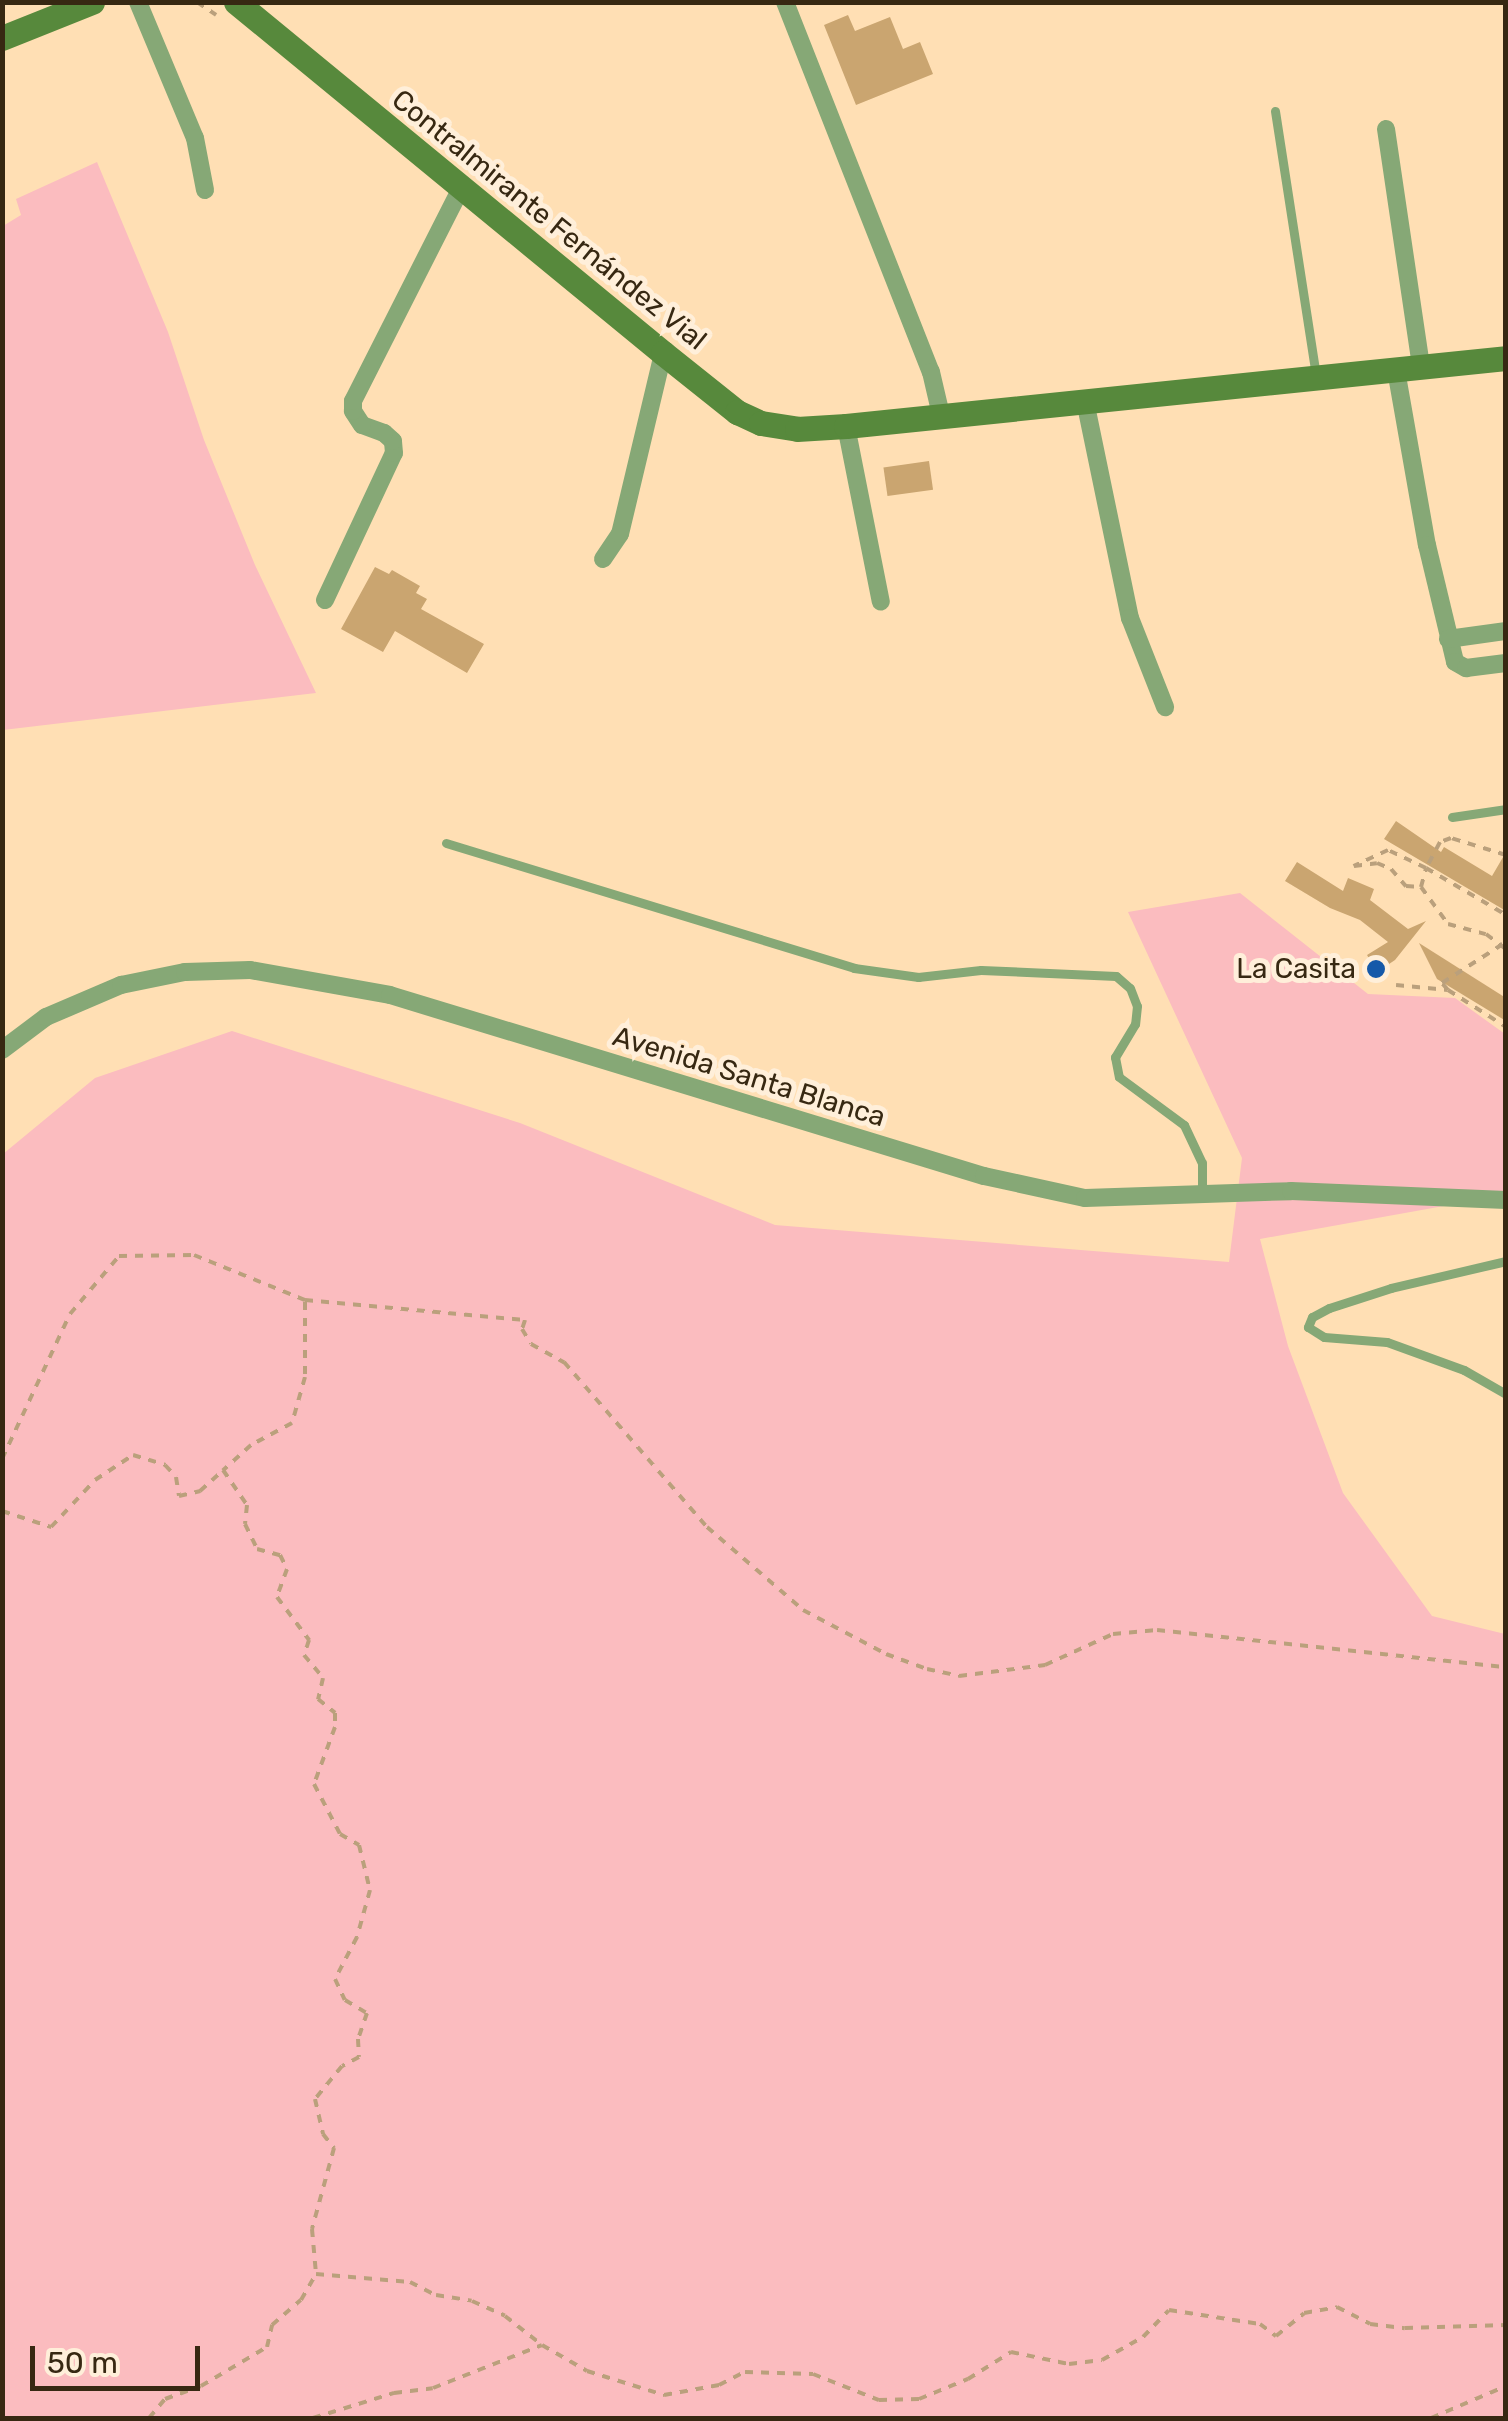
<!DOCTYPE html>
<html>
<head>
<meta charset="utf-8">
<style>
	body { margin:0 }
	#map { position:relative; width:1508px; height:2421px; overflow:hidden; background:#ffdfb4; font-family:Rubik,sans-serif }
	div>[style] { position:absolute }
	.green>* { inset:0; background:#fbbcbf }
	.building>* { inset:0; background:#caa570; transform-origin:0 0 }
	.path>* { height:4px; margin-top:-2px; transform-origin:0; background:repeating-linear-gradient(90deg,#baa07c 0 8px,transparent 0 16px) }
	.lane>* { height:9px; margin:-4.5px; padding:0 4.5px; transform-origin:4.5px; border-radius:4.5px; background:#86a876 }
	.street>* { height:18px; margin:-9px; padding:0 9px; transform-origin:9px; border-radius:9px; background:#86a876 }
	.secondary>* { height:25px; margin:-12.5px; padding:0 12.5px; transform-origin:12.5px; border-radius:12.5px; background:#57893c }
	.dots>* { width:28px; height:28px; translate:-50% -50%; box-sizing:border-box; border:5px solid #ffefda; border-radius:50% }
	span { translate:-50% -50%; white-space:nowrap; text-align:center; line-height:1.15; -webkit-text-stroke:10px #ffefda; paint-order:stroke }
	.street-label { font-size:28px; color:#372812 }
	.poi-label { font-size:28px; color:#372812 }
	.right { translate:-100% -50%; text-align:right }
	.frame { position:absolute; inset:0; border:5px solid #372812; pointer-events:none }
	.scale { position:absolute; left:30px; top:2346px; width:170px; height:45px; box-sizing:border-box; border:5px solid #372812; border-top:0; padding-left:12px; font-size:30px; line-height:35px; white-space:nowrap; color:#372812; -webkit-text-stroke:8px #ffefda; paint-order:stroke }
</style>
</head>
<body>
<div id="map">
	<div class="green">
		<i style="clip-path:polygon(97px 162px,168px 332px,204px 440px,255px 565px,316px 693px,3px 730px,3px 226px,21px 215px,16px 199px)"></i>
		<i style="clip-path:polygon(1240px 893px,1368px 994px,1455px 998px,1505px 1034px,1505px 1195px,1260px 1239px,1288px 1346px,1343px 1493px,1432px 1616px,1505px 1634px,1505px 2418px,3px 2418px,3px 1154px,95px 1078px,232px 1031px,520px 1123px,775px 1225px,1229px 1262px,1242px 1158px,1128px 912px)"></i>
	</div>
	<div class="building">
		<i style="clip-path:polygon(848px 15px,855px 31px,890px 17px,903px 49px,920px 42px,933px 74px,856px 105px,824px 25px)"></i>
		<i style="left:929px;top:461px;width:29px;height:46px;rotate:82deg"></i>
		<i style="clip-path:polygon(375px 567px,389px 574px,392px 570px,420px 586px,416px 593px,427px 599px,421px 609px,484px 644px,467px 673px,395px 631px,383px 652px,341px 629px)"></i>
		<i style="clip-path:polygon(1396px 821px,1441px 852px,1444px 847px,1492px 876px,1506px 852px,1506px 911px,1384px 839px)"></i>
		<i style="clip-path:polygon(1297px 862px,1343px 891px,1348px 878px,1374px 889px,1370px 900px,1408px 929px,1426px 921px,1395px 960px,1377px 972px,1367px 955px,1388px 942px,1360px 920px,1330px 908px,1285px 881px)"></i>
		<i style="clip-path:polygon(1419px 943px,1506px 998px,1506px 1021px,1437px 979px)"></i>
	</div>
	<div class="path">
		<i style="left:197px;top:2px;width:23px;rotate:34deg"></i>
		<i style="left:1506px;top:855px;width:58px;rotate:-162.8deg"></i>
		<i style="left:1451px;top:838px;width:12px;rotate:160deg"></i>
		<i style="left:1440px;top:842px;width:30px;rotate:118deg"></i>
		<i style="left:1426px;top:868px;width:93px;rotate:30.4deg"></i>
		<i style="left:1421px;top:887px;width:20px;rotate:-75deg"></i>
		<i style="left:1426px;top:868px;width:42px;rotate:-154.7deg"></i>
		<i style="left:1388px;top:850px;width:38px;rotate:155deg"></i>
		<i style="left:1354px;top:866px;width:23px;rotate:-7deg"></i>
		<i style="left:1377px;top:863px;width:15px;rotate:23deg"></i>
		<i style="left:1391px;top:869px;width:23px;rotate:49deg"></i>
		<i style="left:1406px;top:886px;width:15px;rotate:4deg"></i>
		<i style="left:1421px;top:887px;width:46px;rotate:53.9deg"></i>
		<i style="left:1448px;top:924px;width:39px;rotate:15deg"></i>
		<i style="left:1486px;top:934px;width:25px;rotate:37deg"></i>
		<i style="left:1396px;top:985px;width:52px;rotate:5.5deg"></i>
		<i style="left:1448px;top:990px;width:69px;rotate:32.5deg"></i>
		<i style="left:1448px;top:990px;width:9px;rotate:-131deg"></i>
		<i style="left:1442px;top:983px;width:76px;rotate:-32.6deg"></i>
		<i style="left:305px;top:1302px;width:75px;rotate:90deg"></i>
		<i style="left:305px;top:1377px;width:48px;rotate:105.8deg"></i>
		<i style="left:292px;top:1423px;width:47px;rotate:151.8deg"></i>
		<i style="left:251px;top:1445px;width:38px;rotate:138deg"></i>
		<i style="left:223px;top:1470px;width:42px;rotate:55.6deg"></i>
		<i style="left:247px;top:1505px;width:19px;rotate:96deg"></i>
		<i style="left:245px;top:1524px;width:28px;rotate:64deg"></i>
		<i style="left:257px;top:1549px;width:24px;rotate:15deg"></i>
		<i style="left:280px;top:1555px;width:16px;rotate:63deg"></i>
		<i style="left:287px;top:1569px;width:30px;rotate:110deg"></i>
		<i style="left:277px;top:1597px;width:54px;rotate:53.3deg"></i>
		<i style="left:309px;top:1640px;width:16px;rotate:108deg"></i>
		<i style="left:304px;top:1655px;width:30px;rotate:50deg"></i>
		<i style="left:323px;top:1678px;width:22px;rotate:103deg"></i>
		<i style="left:318px;top:1699px;width:22px;rotate:39deg"></i>
		<i style="left:335px;top:1713px;width:14px;rotate:90deg"></i>
		<i style="left:335px;top:1727px;width:61px;rotate:110.2deg"></i>
		<i style="left:314px;top:1784px;width:56px;rotate:62.5deg"></i>
		<i style="left:340px;top:1834px;width:22px;rotate:30deg"></i>
		<i style="left:359px;top:1845px;width:46px;rotate:76.3deg"></i>
		<i style="left:370px;top:1890px;width:49px;rotate:105.5deg"></i>
		<i style="left:357px;top:1937px;width:47px;rotate:117.6deg"></i>
		<i style="left:335px;top:1979px;width:23px;rotate:65deg"></i>
		<i style="left:345px;top:2000px;width:26px;rotate:31deg"></i>
		<i style="left:367px;top:2013px;width:28px;rotate:109deg"></i>
		<i style="left:358px;top:2039px;width:18px;rotate:87deg"></i>
		<i style="left:359px;top:2057px;width:19px;rotate:152deg"></i>
		<i style="left:342px;top:2066px;width:43px;rotate:129.3deg"></i>
		<i style="left:315px;top:2099px;width:36px;rotate:77deg"></i>
		<i style="left:323px;top:2134px;width:18px;rotate:52deg"></i>
		<i style="left:334px;top:2148px;width:84px;rotate:105.2deg"></i>
		<i style="left:312px;top:2229px;width:45px;rotate:84.9deg"></i>
		<i style="left:2px;top:1459px;width:160px;rotate:-64.9deg"></i>
		<i style="left:70px;top:1314px;width:76px;rotate:-49.8deg"></i>
		<i style="left:119px;top:1256px;width:75px;rotate:-0.8deg"></i>
		<i style="left:194px;top:1255px;width:120px;rotate:22.1deg"></i>
		<i style="left:305px;top:1300px;width:221px;rotate:5.2deg"></i>
		<i style="left:525px;top:1320px;width:9px;rotate:108deg"></i>
		<i style="left:522px;top:1329px;width:17px;rotate:59deg"></i>
		<i style="left:531px;top:1344px;width:38px;rotate:29deg"></i>
		<i style="left:564px;top:1362px;width:218px;rotate:49.1deg"></i>
		<i style="left:707px;top:1527px;width:127px;rotate:40.8deg"></i>
		<i style="left:803px;top:1610px;width:94px;rotate:27.9deg"></i>
		<i style="left:886px;top:1654px;width:44px;rotate:20.1deg"></i>
		<i style="left:927px;top:1669px;width:33px;rotate:12deg"></i>
		<i style="left:959px;top:1676px;width:87px;rotate:-7.3deg"></i>
		<i style="left:1045px;top:1665px;width:75px;rotate:-24.5deg"></i>
		<i style="left:1113px;top:1634px;width:44px;rotate:-5.2deg"></i>
		<i style="left:1157px;top:1630px;width:351px;rotate:6.1deg"></i>
		<i style="left:2px;top:1511px;width:52px;rotate:18.1deg"></i>
		<i style="left:51px;top:1527px;width:64px;rotate:-46.9deg"></i>
		<i style="left:95px;top:1480px;width:45px;rotate:-33.3deg"></i>
		<i style="left:133px;top:1455px;width:34px;rotate:17deg"></i>
		<i style="left:165px;top:1465px;width:16px;rotate:47deg"></i>
		<i style="left:176px;top:1477px;width:19px;rotate:81deg"></i>
		<i style="left:179px;top:1496px;width:22px;rotate:-13deg"></i>
		<i style="left:200px;top:1491px;width:31px;rotate:-42deg"></i>
		<i style="left:149px;top:2418px;width:25px;rotate:-50deg"></i>
		<i style="left:165px;top:2399px;width:38px;rotate:-20deg"></i>
		<i style="left:201px;top:2386px;width:77px;rotate:-30.6deg"></i>
		<i style="left:267px;top:2347px;width:23px;rotate:-77deg"></i>
		<i style="left:272px;top:2325px;width:38px;rotate:-41deg"></i>
		<i style="left:301px;top:2300px;width:30px;rotate:-60deg"></i>
		<i style="left:316px;top:2274px;width:94px;rotate:4.9deg"></i>
		<i style="left:410px;top:2282px;width:29px;rotate:27deg"></i>
		<i style="left:436px;top:2295px;width:36px;rotate:9deg"></i>
		<i style="left:472px;top:2301px;width:36px;rotate:24deg"></i>
		<i style="left:505px;top:2316px;width:47px;rotate:38.1deg"></i>
		<i style="left:313px;top:2418px;width:85px;rotate:-17.2deg"></i>
		<i style="left:394px;top:2393px;width:39px;rotate:-7deg"></i>
		<i style="left:433px;top:2388px;width:117px;rotate:-21.5deg"></i>
		<i style="left:542px;top:2345px;width:52px;rotate:30deg"></i>
		<i style="left:587px;top:2371px;width:81px;rotate:17.3deg"></i>
		<i style="left:664px;top:2395px;width:56px;rotate:-10.3deg"></i>
		<i style="left:719px;top:2385px;width:29px;rotate:-27deg"></i>
		<i style="left:745px;top:2372px;width:68px;rotate:1.7deg"></i>
		<i style="left:813px;top:2374px;width:71px;rotate:21.5deg"></i>
		<i style="left:879px;top:2400px;width:40px;rotate:-1.4deg"></i>
		<i style="left:919px;top:2399px;width:53px;rotate:-22.2deg"></i>
		<i style="left:968px;top:2379px;width:51px;rotate:-32.1deg"></i>
		<i style="left:1011px;top:2352px;width:59px;rotate:11.7deg"></i>
		<i style="left:1069px;top:2364px;width:33px;rotate:-7deg"></i>
		<i style="left:1102px;top:2360px;width:47px;rotate:-29.3deg"></i>
		<i style="left:1143px;top:2337px;width:37px;rotate:-46deg"></i>
		<i style="left:1169px;top:2310px;width:92px;rotate:8.7deg"></i>
		<i style="left:1260px;top:2324px;width:20px;rotate:37deg"></i>
		<i style="left:1276px;top:2336px;width:36px;rotate:-39deg"></i>
		<i style="left:1304px;top:2313px;width:34px;rotate:-10deg"></i>
		<i style="left:1337px;top:2307px;width:37px;rotate:27deg"></i>
		<i style="left:1370px;top:2324px;width:35px;rotate:7deg"></i>
		<i style="left:1405px;top:2328px;width:101px;rotate:-1.7deg"></i>
		<i style="left:1431px;top:2418px;width:82px;rotate:-23.1deg"></i>
	</div>
	<div class="lane">
		<i style="left:1275px;top:111px;width:267px;rotate:81.2deg"></i>
		<i style="left:1452px;top:817px;width:55px;rotate:-8.4deg"></i>
		<i style="left:446px;top:843px;width:427px;rotate:17deg"></i>
		<i style="left:854px;top:968px;width:65px;rotate:8deg"></i>
		<i style="left:918px;top:977px;width:63px;rotate:-6.3deg"></i>
		<i style="left:981px;top:970px;width:135px;rotate:2.5deg"></i>
		<i style="left:1116px;top:976px;width:18px;rotate:41deg"></i>
		<i style="left:1130px;top:988px;width:19px;rotate:69deg"></i>
		<i style="left:1137px;top:1006px;width:18px;rotate:96deg"></i>
		<i style="left:1135px;top:1024px;width:39px;rotate:121deg"></i>
		<i style="left:1115px;top:1057px;width:20px;rotate:79deg"></i>
		<i style="left:1119px;top:1077px;width:81px;rotate:36.4deg"></i>
		<i style="left:1184px;top:1125px;width:42px;rotate:64.7deg"></i>
		<i style="left:1202px;top:1163px;width:29px;rotate:90deg"></i>
		<i style="left:1506px;top:1261px;width:118px;rotate:166.8deg"></i>
		<i style="left:1391px;top:1288px;width:65px;rotate:162.1deg"></i>
		<i style="left:1329px;top:1308px;width:19px;rotate:152deg"></i>
		<i style="left:1312px;top:1317px;width:11px;rotate:112deg"></i>
		<i style="left:1308px;top:1327px;width:19px;rotate:32deg"></i>
		<i style="left:1324px;top:1337px;width:63px;rotate:4.5deg"></i>
		<i style="left:1387px;top:1342px;width:82px;rotate:20deg"></i>
		<i style="left:1464px;top:1370px;width:48px;rotate:29.7deg"></i>
	</div>
	<div class="street">
		<i style="left:138px;top:2px;width:147px;rotate:67.3deg"></i>
		<i style="left:195px;top:138px;width:53px;rotate:79.1deg"></i>
		<i style="left:785px;top:2px;width:398px;rotate:68.5deg"></i>
		<i style="left:931px;top:372px;width:44px;rotate:76.9deg"></i>
		<i style="left:1386px;top:129px;width:241px;rotate:81.6deg"></i>
		<i style="left:1396px;top:370px;width:178px;rotate:80deg"></i>
		<i style="left:1427px;top:545px;width:120px;rotate:76.5deg"></i>
		<i style="left:1455px;top:662px;width:13px;rotate:29deg"></i>
		<i style="left:1466px;top:668px;width:40px;rotate:-7.1deg"></i>
		<i style="left:1085px;top:401px;width:222px;rotate:78.3deg"></i>
		<i style="left:1130px;top:618px;width:96px;rotate:68.5deg"></i>
		<i style="left:846px;top:426px;width:179px;rotate:78.8deg"></i>
		<i style="left:603px;top:559px;width:30px;rotate:-56deg"></i>
		<i style="left:620px;top:534px;width:186px;rotate:-76.6deg"></i>
		<i style="left:325px;top:600px;width:162px;rotate:-64.9deg"></i>
		<i style="left:394px;top:453px;width:12px;rotate:-95deg"></i>
		<i style="left:393px;top:441px;width:12px;rotate:-138deg"></i>
		<i style="left:384px;top:433px;width:23px;rotate:-160deg"></i>
		<i style="left:362px;top:425px;width:17px;rotate:-123deg"></i>
		<i style="left:353px;top:411px;width:10px;rotate:-90deg"></i>
		<i style="left:353px;top:401px;width:241px;rotate:-63.1deg"></i>
		<i style="left:1448px;top:639px;width:59px;rotate:-7.9deg"></i>
		<i style="left:2px;top:1050px;width:55px;rotate:-36.9deg"></i>
		<i style="left:46px;top:1017px;width:82px;rotate:-23.1deg"></i>
		<i style="left:121px;top:985px;width:65px;rotate:-11.5deg"></i>
		<i style="left:185px;top:972px;width:65px;rotate:-1.8deg"></i>
		<i style="left:250px;top:970px;width:142px;rotate:10.1deg"></i>
		<i style="left:390px;top:995px;width:621px;rotate:16.95deg"></i>
		<i style="left:984px;top:1176px;width:103px;rotate:12.3deg"></i>
		<i style="left:1085px;top:1198px;width:206px;rotate:-1.9deg"></i>
		<i style="left:1291px;top:1191px;width:215px;rotate:2.4deg"></i>
	</div>
	<div class="secondary">
		<i style="left:236px;top:2px;width:553px;rotate:39.42deg"></i>
		<i style="left:663px;top:353px;width:95px;rotate:38.6deg"></i>
		<i style="left:737px;top:412px;width:26px;rotate:25deg"></i>
		<i style="left:761px;top:423px;width:36px;rotate:9deg"></i>
		<i style="left:797px;top:429px;width:49px;rotate:-3.5deg"></i>
		<i style="left:846px;top:426px;width:663px;rotate:-5.88deg"></i>
		<i style="left:2px;top:38px;width:97px;rotate:-21.8deg"></i>
	</div>
	<div class="dots">
		<i style="left:1376px;top:969px;background:#1559a9"></i>
	</div>
	<div class="street-label">
		<span style="left:549px;top:220px;rotate:39deg">Contralmirante Fernández Vial</span>
		<span style="left:749px;top:1077px;rotate:17deg">Avenida Santa Blanca</span>
	</div>
	<div class="poi-label">
		<span class="right" style="left:1356px;top:969px">La Casita</span>
	</div>
	<div class="frame"></div>
	<div class="scale">50 m</div>
</div>
</body>
</html>
